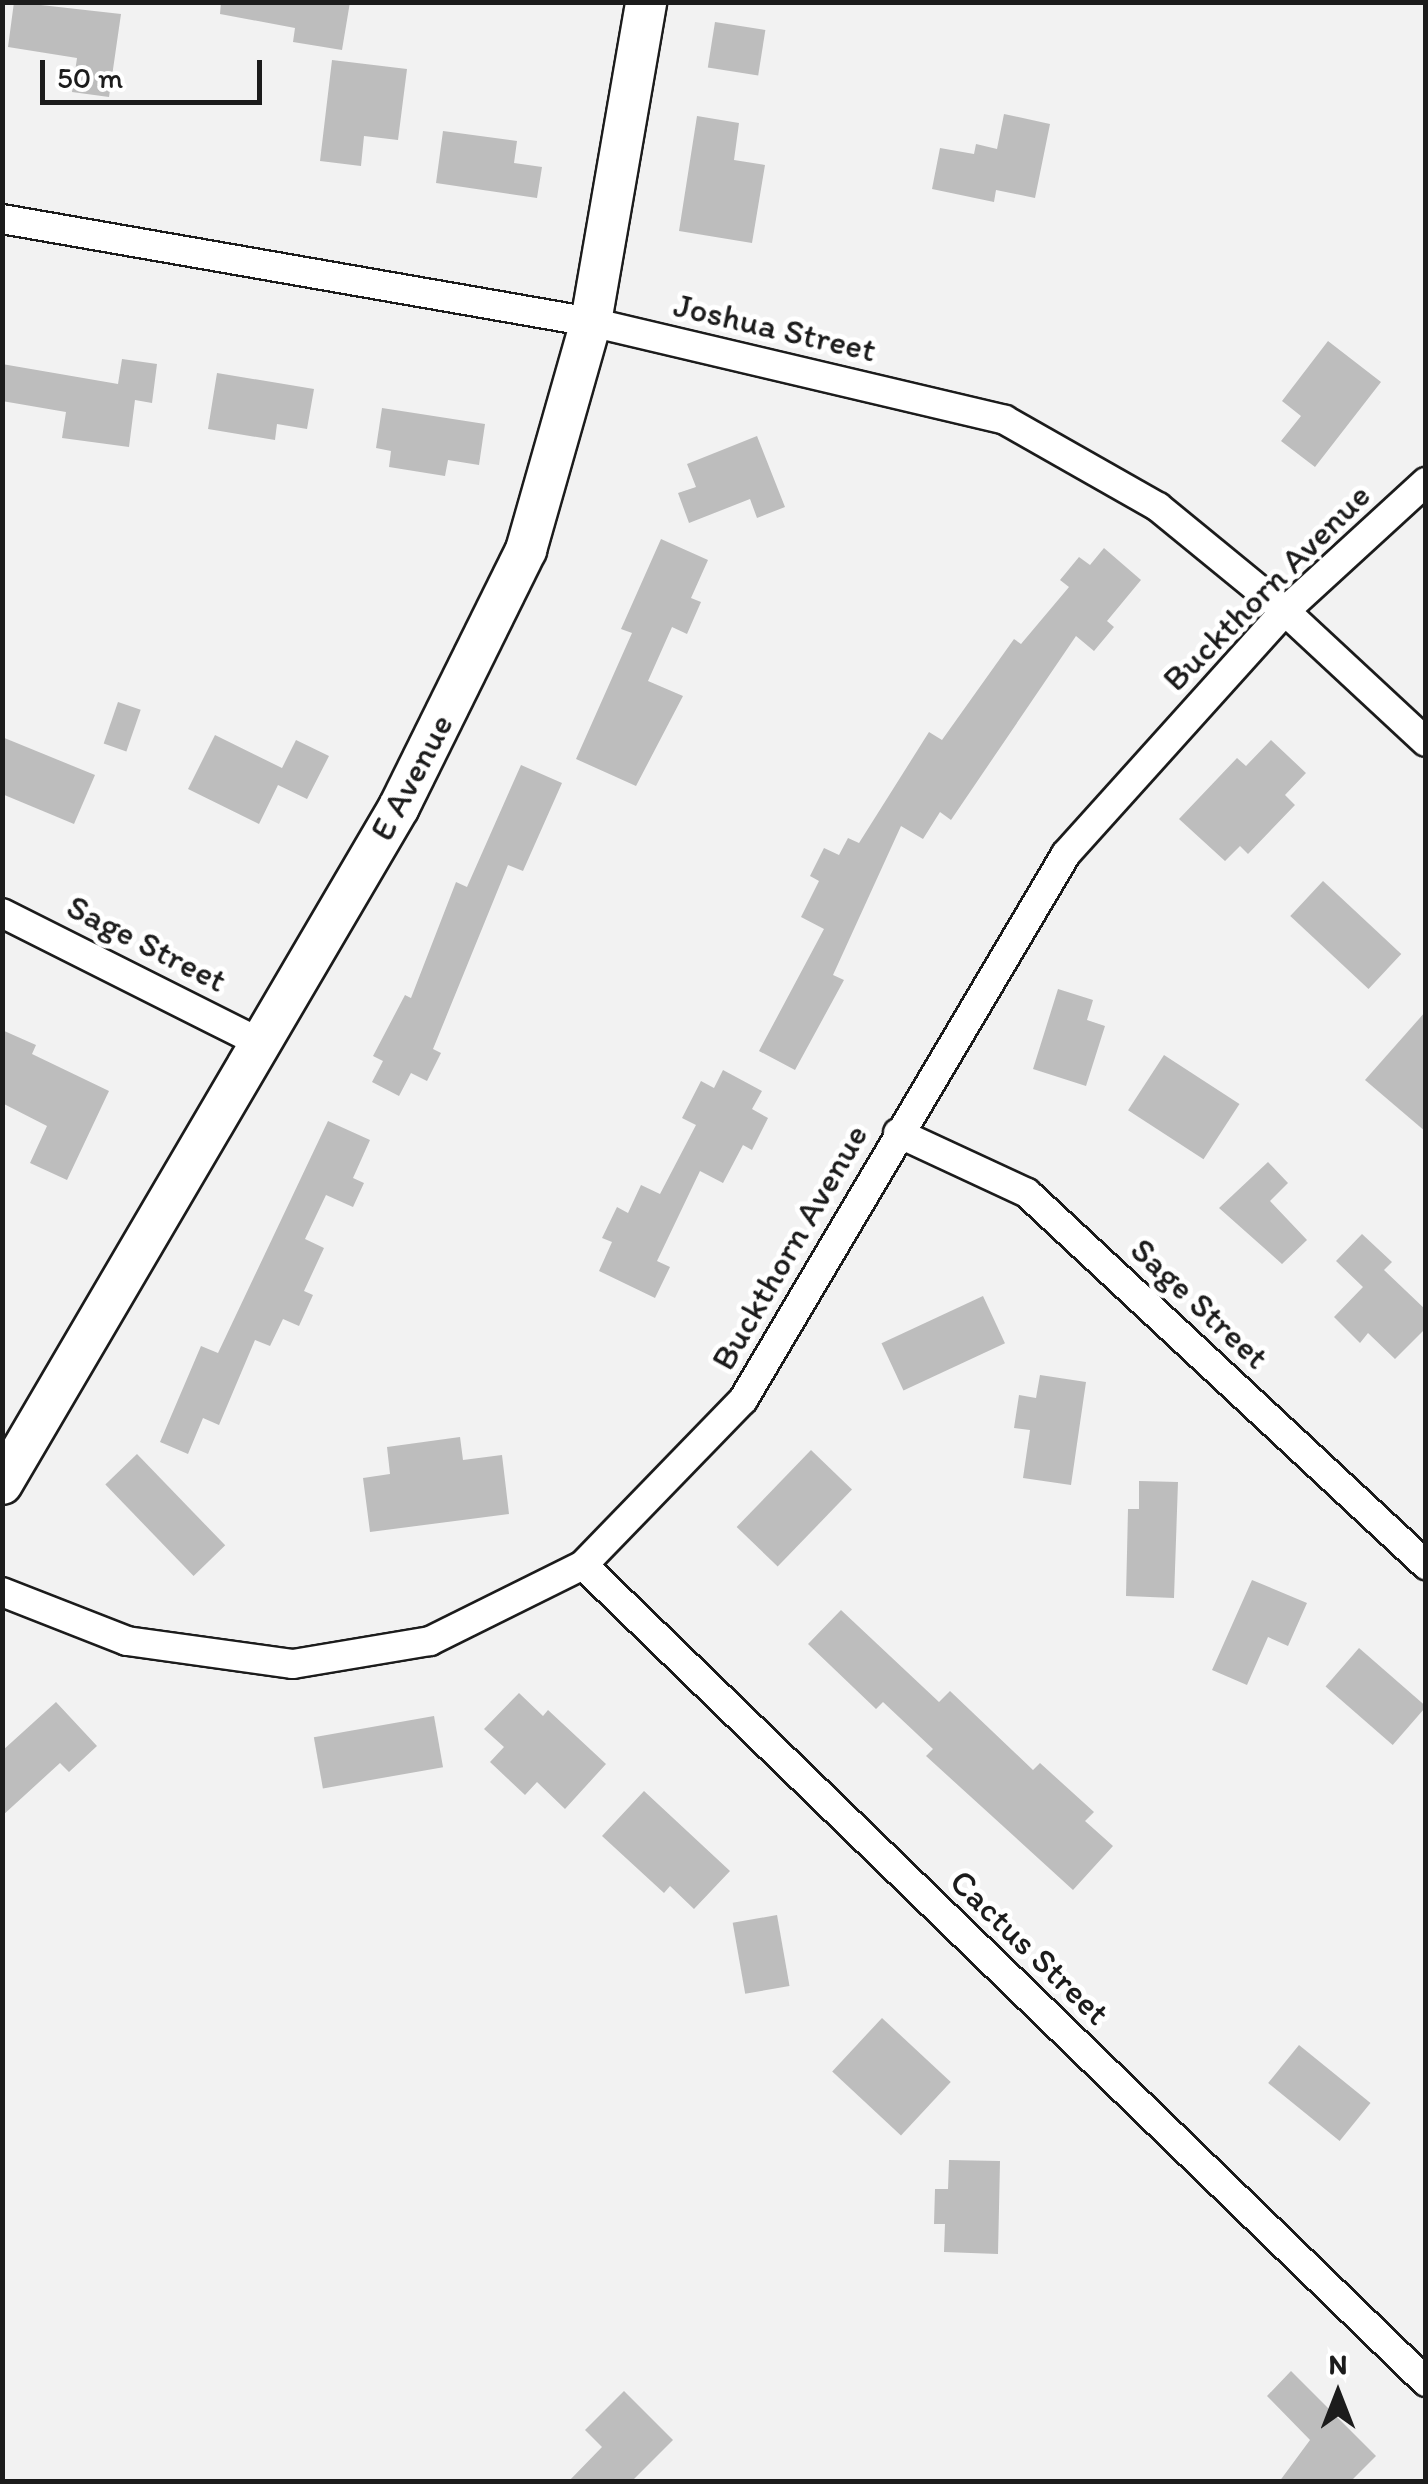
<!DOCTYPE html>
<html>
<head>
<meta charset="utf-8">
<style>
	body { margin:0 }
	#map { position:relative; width:1428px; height:2484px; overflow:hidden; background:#f2f2f2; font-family:Itim,sans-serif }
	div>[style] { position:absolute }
	.building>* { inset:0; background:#bdbdbd; transform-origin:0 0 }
	.roads { filter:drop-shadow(2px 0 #1c1c1c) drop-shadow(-2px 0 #1c1c1c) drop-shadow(0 2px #1c1c1c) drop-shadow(0 -2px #1c1c1c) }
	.street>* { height:28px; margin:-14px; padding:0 14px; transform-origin:14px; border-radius:14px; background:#fff }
	.secondary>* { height:40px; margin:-20px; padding:0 20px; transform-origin:20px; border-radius:20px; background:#fff }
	span { translate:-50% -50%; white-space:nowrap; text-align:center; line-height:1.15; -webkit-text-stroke:10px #fff; paint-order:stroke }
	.street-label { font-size:35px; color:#1c1c1c }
	.frame { position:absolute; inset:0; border:5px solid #1c1c1c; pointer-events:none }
	.north { position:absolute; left:1288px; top:2344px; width:100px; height:100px; -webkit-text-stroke:8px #fff; paint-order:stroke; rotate:0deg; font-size:28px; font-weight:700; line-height:40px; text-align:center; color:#1c1c1c }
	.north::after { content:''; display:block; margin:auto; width:35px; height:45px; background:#1c1c1c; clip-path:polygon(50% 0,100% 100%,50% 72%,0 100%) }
	.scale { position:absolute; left:40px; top:60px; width:222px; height:45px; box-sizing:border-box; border:5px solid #1c1c1c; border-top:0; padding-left:12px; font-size:30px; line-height:35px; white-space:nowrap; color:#1c1c1c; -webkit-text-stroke:8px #fff; paint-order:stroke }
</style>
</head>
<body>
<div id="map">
	<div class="building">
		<i style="clip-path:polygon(14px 2px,121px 14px,109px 97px,72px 92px,77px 58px,8px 47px)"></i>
		<i style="clip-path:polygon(221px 2px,350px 2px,342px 50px,293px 42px,295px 28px,220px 14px)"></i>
		<i style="left:715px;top:22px;width:51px;height:46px;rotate:9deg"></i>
		<i style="clip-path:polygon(332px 60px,407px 69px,398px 140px,364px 136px,361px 166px,320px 161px)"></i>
		<i style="clip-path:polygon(1004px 114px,1050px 124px,1035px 198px,996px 190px,994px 202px,932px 189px,940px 148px,974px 154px,976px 144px,997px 149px)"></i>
		<i style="clip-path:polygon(697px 116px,739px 123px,734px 160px,765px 165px,752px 243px,679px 231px)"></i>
		<i style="clip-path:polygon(443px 131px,517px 141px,514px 163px,542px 167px,537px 198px,436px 183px)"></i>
		<i style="clip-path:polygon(1328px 341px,1381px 382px,1315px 467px,1281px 441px,1301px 416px,1282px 401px)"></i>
		<i style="clip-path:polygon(122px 359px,157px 364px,152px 403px,135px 400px,129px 447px,62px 438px,66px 412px,2px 401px,2px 364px,118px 384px)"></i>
		<i style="clip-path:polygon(217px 373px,314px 389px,307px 429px,277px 424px,275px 440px,208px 429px)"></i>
		<i style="clip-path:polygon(382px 408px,485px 424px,479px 465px,448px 460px,445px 476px,389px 467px,391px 451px,376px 448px)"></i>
		<i style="clip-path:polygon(757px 436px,785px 507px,757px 518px,750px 499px,689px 523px,678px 493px,696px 487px,687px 464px)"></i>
		<i style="clip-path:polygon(661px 539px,708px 560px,691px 598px,701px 602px,687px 634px,672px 627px,648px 681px,683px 696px,636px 786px,576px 759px,632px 633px,621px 629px)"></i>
		<i style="clip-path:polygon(1104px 548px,1141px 580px,1107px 621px,1114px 627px,1094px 651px,1076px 636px,951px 820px,940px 812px,923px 839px,901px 826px,833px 975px,844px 980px,795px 1070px,759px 1051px,824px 929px,801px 917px,819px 881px,810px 876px,824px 848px,839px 855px,848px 838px,859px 843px,929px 732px,942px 740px,1014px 639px,1021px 644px,1069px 587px,1060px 580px,1079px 557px,1090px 565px)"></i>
		<i style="left:118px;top:702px;width:24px;height:44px;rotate:19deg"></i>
		<i style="clip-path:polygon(215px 735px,282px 768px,296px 740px,329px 756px,307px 799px,278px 785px,259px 824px,188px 789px)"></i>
		<i style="clip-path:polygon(2px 737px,95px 775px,74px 824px,2px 794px)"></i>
		<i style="clip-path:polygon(1271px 740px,1306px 773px,1285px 795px,1295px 805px,1248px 854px,1240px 846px,1225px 861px,1179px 819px,1237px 758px,1246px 766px)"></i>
		<i style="clip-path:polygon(521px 765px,562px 783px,523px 871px,508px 865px,433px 1049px,441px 1053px,427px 1081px,411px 1073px,399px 1096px,372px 1082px,383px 1061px,373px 1056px,405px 995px,411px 998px,456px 882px,467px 887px)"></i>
		<i style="left:1323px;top:881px;width:107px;height:48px;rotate:43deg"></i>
		<i style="clip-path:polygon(1058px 989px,1093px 1000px,1087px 1020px,1105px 1026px,1086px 1086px,1033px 1069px)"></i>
		<i style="clip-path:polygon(1426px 1011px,1426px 1132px,1365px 1080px)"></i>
		<i style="clip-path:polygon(2px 1030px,36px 1045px,32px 1054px,109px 1091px,67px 1180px,30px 1163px,47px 1126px,2px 1103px)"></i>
		<i style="left:1164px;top:1055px;width:90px;height:66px;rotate:33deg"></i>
		<i style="clip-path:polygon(723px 1070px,762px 1091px,752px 1109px,768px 1118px,752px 1150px,743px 1145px,723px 1183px,700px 1171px,657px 1261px,670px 1267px,655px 1298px,599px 1271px,612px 1242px,602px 1238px,617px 1207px,628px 1213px,641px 1185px,660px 1194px,696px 1125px,682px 1118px,701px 1081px,714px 1088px)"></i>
		<i style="clip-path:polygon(328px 1121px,370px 1140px,353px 1178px,364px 1183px,353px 1207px,326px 1195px,305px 1239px,324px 1248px,304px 1291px,313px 1295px,299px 1326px,283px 1319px,270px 1346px,255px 1340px,219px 1425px,203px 1418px,188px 1454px,160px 1442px,201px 1346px,218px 1353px)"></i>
		<i style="clip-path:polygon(1268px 1162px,1288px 1183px,1270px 1201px,1307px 1240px,1282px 1264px,1219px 1208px)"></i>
		<i style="clip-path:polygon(1362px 1234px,1392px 1262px,1384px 1270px,1426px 1310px,1426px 1328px,1395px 1359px,1368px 1333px,1360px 1343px,1334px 1317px,1363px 1287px,1336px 1261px)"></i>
		<i style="left:983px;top:1296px;width:52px;height:112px;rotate:65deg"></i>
		<i style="clip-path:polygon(1040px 1375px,1086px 1382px,1071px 1485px,1023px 1478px,1030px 1430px,1014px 1428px,1019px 1395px,1036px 1398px)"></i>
		<i style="clip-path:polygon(460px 1437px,463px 1460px,502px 1455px,509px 1514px,370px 1532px,363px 1478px,390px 1474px,387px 1447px)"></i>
		<i style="left:811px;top:1450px;width:57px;height:107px;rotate:44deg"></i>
		<i style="left:137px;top:1454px;width:127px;height:44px;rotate:46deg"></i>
		<i style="clip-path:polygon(1139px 1481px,1178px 1482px,1174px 1598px,1126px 1596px,1128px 1509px,1139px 1509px)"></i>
		<i style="clip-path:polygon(1252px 1580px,1307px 1603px,1288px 1646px,1268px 1637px,1247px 1685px,1212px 1670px)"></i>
		<i style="clip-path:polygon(841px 1610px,939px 1702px,950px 1691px,1033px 1770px,1040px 1763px,1094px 1812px,1085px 1821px,1113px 1846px,1073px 1890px,926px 1756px,933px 1749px,883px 1702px,876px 1709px,808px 1644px)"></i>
		<i style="left:1359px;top:1648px;width:89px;height:51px;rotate:41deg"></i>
		<i style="clip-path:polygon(519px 1693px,543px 1716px,548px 1710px,606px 1764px,565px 1809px,537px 1782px,525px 1795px,490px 1762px,504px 1747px,484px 1729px)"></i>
		<i style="clip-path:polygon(56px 1702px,97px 1746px,69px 1772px,60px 1763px,2px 1816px,2px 1751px)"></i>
		<i style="left:434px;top:1716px;width:52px;height:122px;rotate:80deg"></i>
		<i style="clip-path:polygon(644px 1791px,730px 1871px,694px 1909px,670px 1886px,664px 1893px,602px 1836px)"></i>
		<i style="left:777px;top:1915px;width:72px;height:45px;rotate:80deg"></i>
		<i style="left:882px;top:2018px;width:94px;height:73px;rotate:43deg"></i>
		<i style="left:1299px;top:2045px;width:92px;height:49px;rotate:39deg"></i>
		<i style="clip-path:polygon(949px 2160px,1000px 2161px,998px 2254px,944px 2252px,945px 2224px,934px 2224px,935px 2189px,948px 2189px)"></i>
		<i style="clip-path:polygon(1291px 2371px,1376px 2456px,1350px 2482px,1279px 2482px,1310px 2440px,1267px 2396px)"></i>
		<i style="clip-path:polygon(624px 2391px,673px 2440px,631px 2482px,568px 2482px,602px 2447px,585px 2430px)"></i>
	</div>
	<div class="roads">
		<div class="street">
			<i style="left:2px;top:219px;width:598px;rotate:9.92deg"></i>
			<i style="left:591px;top:322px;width:425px;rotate:13.3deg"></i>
			<i style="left:1005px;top:420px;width:176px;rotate:29.6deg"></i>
			<i style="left:1158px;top:507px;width:164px;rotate:39.3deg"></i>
			<i style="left:1285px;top:611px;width:192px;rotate:42.9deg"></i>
			<i style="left:2px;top:913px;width:285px;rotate:26.7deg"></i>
			<i style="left:898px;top:1133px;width:142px;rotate:24.9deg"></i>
			<i style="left:1027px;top:1193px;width:546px;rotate:42.99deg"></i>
			<i style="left:583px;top:1565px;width:1174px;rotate:44.1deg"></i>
			<i style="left:2px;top:1592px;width:134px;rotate:21.4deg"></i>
			<i style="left:127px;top:1641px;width:168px;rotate:7.9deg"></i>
			<i style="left:293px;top:1664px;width:139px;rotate:-9.5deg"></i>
			<i style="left:430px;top:1641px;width:171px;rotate:-26.4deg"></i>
			<i style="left:583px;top:1565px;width:230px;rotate:-45.9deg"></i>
			<i style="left:743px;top:1400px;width:634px;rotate:-59.39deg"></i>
			<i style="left:1066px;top:854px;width:327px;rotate:-48deg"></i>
			<i style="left:1285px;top:611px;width:191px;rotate:-42.5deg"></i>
		</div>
		<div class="secondary">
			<i style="left:2px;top:1484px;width:785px;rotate:-59.61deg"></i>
			<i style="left:399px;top:807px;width:287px;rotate:-63.7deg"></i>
			<i style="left:526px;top:550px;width:237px;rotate:-74.1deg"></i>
			<i style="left:591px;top:322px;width:325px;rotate:-80.2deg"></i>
		</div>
	</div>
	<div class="street-label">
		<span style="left:775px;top:327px;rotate:13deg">Joshua Street</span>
		<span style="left:1266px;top:587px;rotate:-45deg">Buckthorn Avenue</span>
		<span style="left:411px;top:777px;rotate:-62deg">E Avenue</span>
		<span style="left:147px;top:943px;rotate:27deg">Sage Street</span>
		<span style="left:789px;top:1247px;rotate:-60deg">Buckthorn Avenue</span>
		<span style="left:1200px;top:1303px;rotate:43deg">Sage Street</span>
		<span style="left:1030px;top:1947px;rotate:44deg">Cactus Street</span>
	</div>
	<div class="frame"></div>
	<div class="north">N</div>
	<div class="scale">50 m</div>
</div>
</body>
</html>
